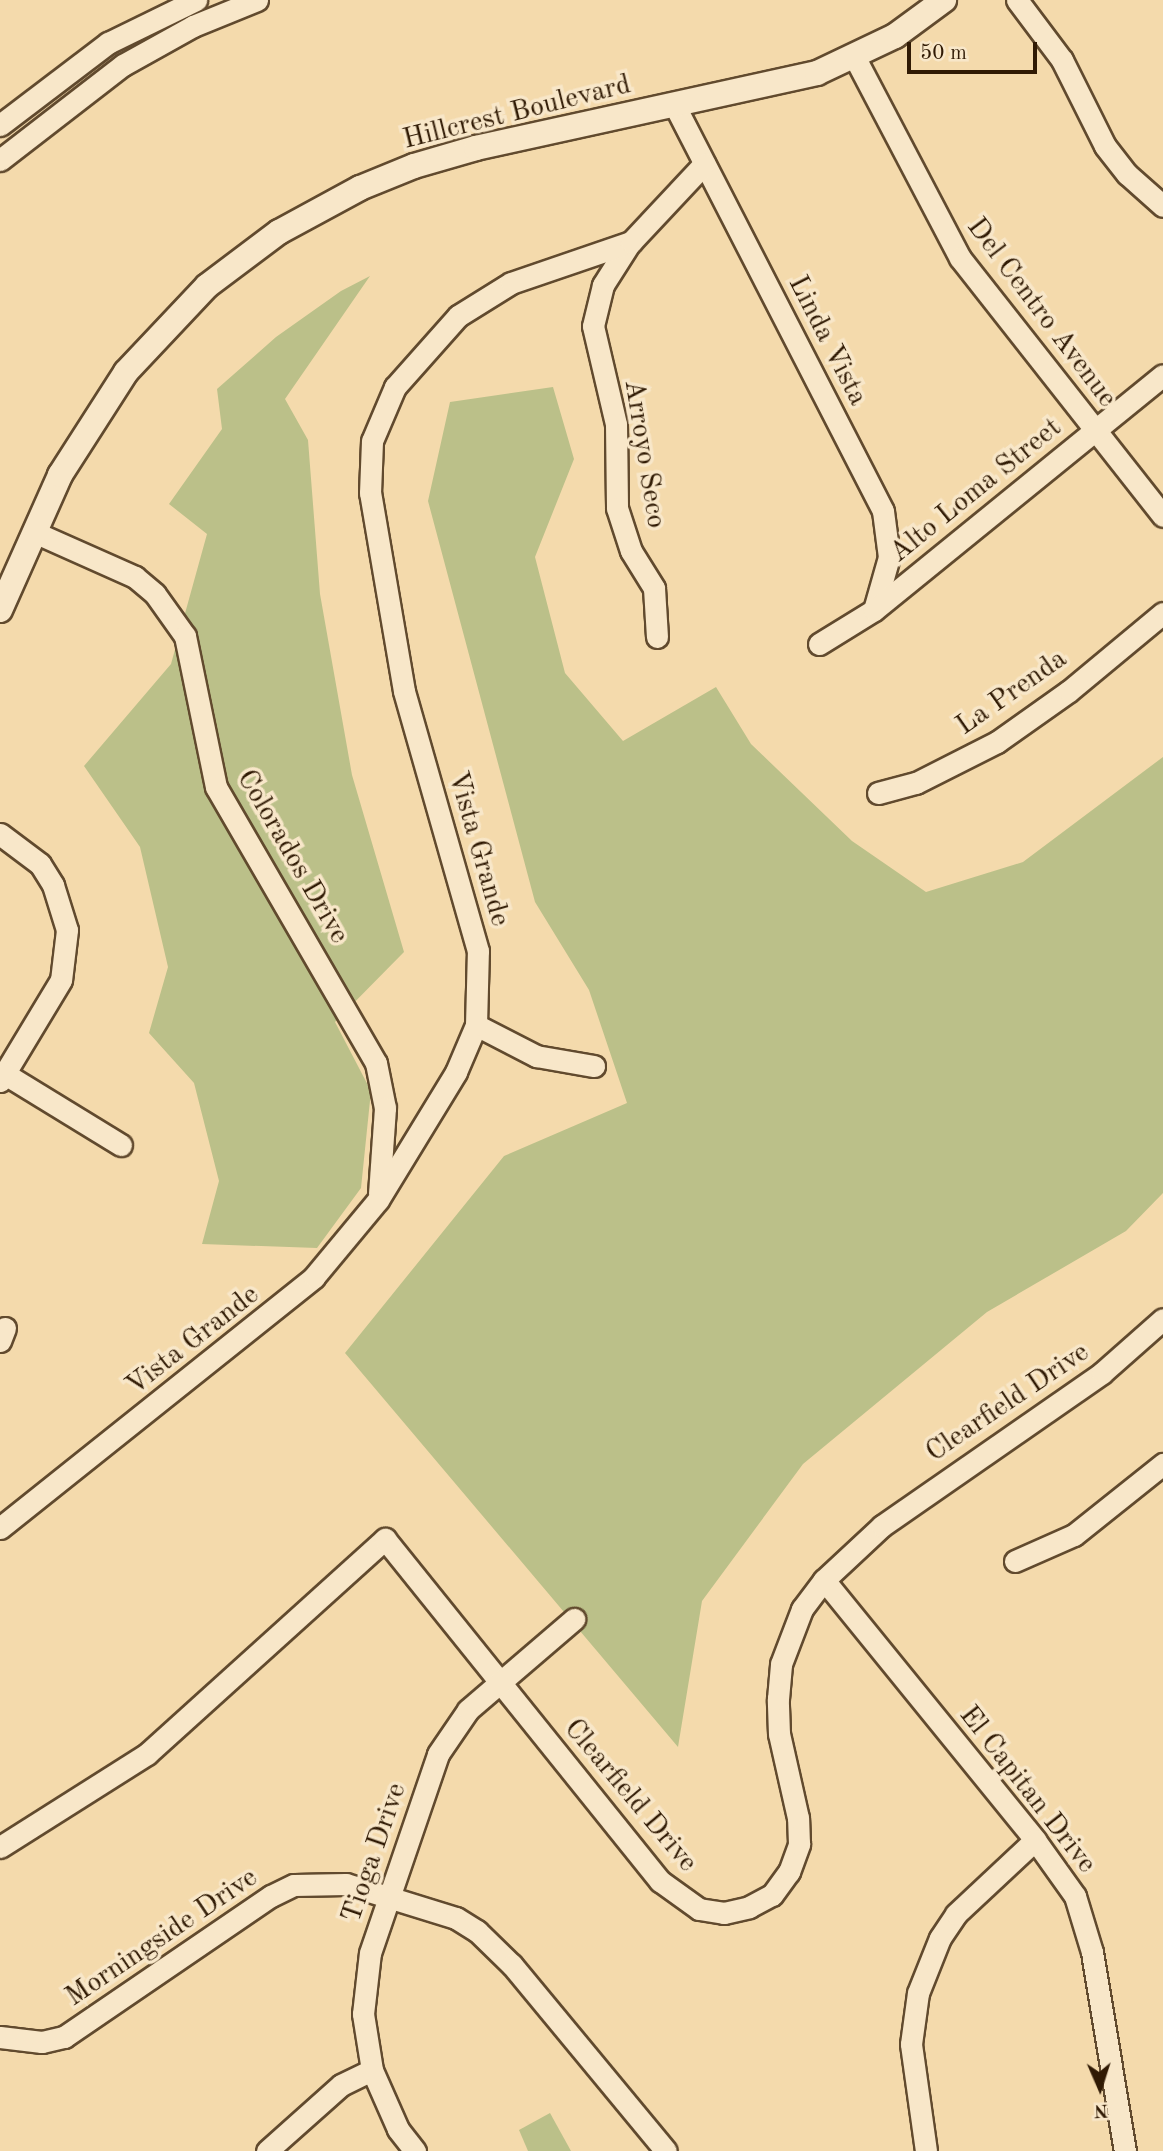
<!DOCTYPE html>
<html>
<head>
<meta charset="utf-8">
<style>
	body { margin:0 }
	#map { position:relative; width:1163px; height:2151px; overflow:hidden; background:#f4daac; font-family:"Old Standard TT",serif }
	div>[style] { position:absolute }
	.green>* { inset:0; background:#bbc089 }
	.roads { filter:drop-shadow(2px 0 #614a2e) drop-shadow(-2px 0 #614a2e) drop-shadow(0 2px #614a2e) drop-shadow(0 -2px #614a2e) }
	.minor>* { height:21px; margin:-10.5px; padding:0 10.5px; transform-origin:10.5px; border-radius:10.5px; background:#f8e7c9 }
	.tertiary>* { height:24px; margin:-12px; padding:0 12px; transform-origin:12px; border-radius:12px; background:#f8e7c9 }
	span { translate:-50% -50%; white-space:nowrap; text-align:center; line-height:1.15; -webkit-text-stroke:7px #f8e7c9; paint-order:stroke }
	.street-label { font-size:28px; color:#301a04 }
	.north { position:absolute; left:1065px; top:2053px; width:70px; height:70px; -webkit-text-stroke:5px #f8e7c9; paint-order:stroke; rotate:177deg; font-size:19px; font-weight:700; line-height:28px; text-align:center; color:#301a04 }
	.north::after { content:''; display:block; margin:auto; width:24px; height:32px; background:#301a04; clip-path:polygon(50% 0,100% 100%,50% 72%,0 100%) }
	.scale { position:absolute; left:907px; top:42px; width:130px; height:32px; box-sizing:border-box; border:4px solid #301a04; border-top:0; padding-left:9px; font-size:21px; line-height:24px; white-space:nowrap; color:#301a04; -webkit-text-stroke:5px #f8e7c9; paint-order:stroke }
</style>
</head>
<body>
<div id="map">
	<div class="green">
		<i style="clip-path:polygon(370px 276px,285px 399px,308px 440px,320px 594px,352px 775px,404px 952px,335px 1022px,371px 1091px,361px 1188px,317px 1248px,202px 1244px,219px 1181px,194px 1083px,149px 1033px,168px 967px,140px 847px,84px 766px,171px 664px,207px 534px,169px 504px,222px 429px,217px 389px,276px 337px,341px 291px)"></i>
		<i style="clip-path:polygon(553px 387px,574px 459px,535px 557px,565px 673px,623px 741px,716px 687px,751px 744px,852px 841px,926px 892px,1023px 862px,1163px 757px,1163px 1193px,1126px 1231px,987px 1312px,803px 1464px,702px 1601px,678px 1747px,345px 1353px,504px 1156px,627px 1103px,589px 990px,535px 902px,428px 501px,450px 402px)"></i>
		<i style="clip-path:polygon(550px 2113px,571px 2151px,528px 2151px,519px 2130px)"></i>
	</div>
	<div class="roads">
		<div class="minor">
			<i style="left:1017px;top:0;width:75px;rotate:53.1deg"></i>
			<i style="left:1062px;top:60px;width:96px;rotate:63.4deg"></i>
			<i style="left:1105px;top:146px;width:36px;rotate:52deg"></i>
			<i style="left:1127px;top:174px;width:48px;rotate:41.6deg"></i>
			<i style="left:855px;top:58px;width:226px;rotate:62.3deg"></i>
			<i style="left:960px;top:258px;width:328px;rotate:51.8deg"></i>
			<i style="left:675px;top:106px;width:455px;rotate:62.8deg"></i>
			<i style="left:883px;top:511px;width:46px;rotate:82.6deg"></i>
			<i style="left:889px;top:557px;width:55px;rotate:105.8deg"></i>
			<i style="left:0;top:125px;width:136px;rotate:-37.2deg"></i>
			<i style="left:108px;top:43px;width:98px;rotate:-26deg"></i>
			<i style="left:0;top:160px;width:155px;rotate:-37.7deg"></i>
			<i style="left:123px;top:65px;width:80px;rotate:-29.1deg"></i>
			<i style="left:193px;top:26px;width:69px;rotate:-22.1deg"></i>
			<i style="left:629px;top:244px;width:49px;rotate:122.4deg"></i>
			<i style="left:603px;top:285px;width:42px;rotate:103.7deg"></i>
			<i style="left:593px;top:326px;width:101px;rotate:76.8deg"></i>
			<i style="left:616px;top:424px;width:84px;rotate:89.3deg"></i>
			<i style="left:617px;top:508px;width:45px;rotate:72deg"></i>
			<i style="left:631px;top:551px;width:44px;rotate:58.1deg"></i>
			<i style="left:654px;top:588px;width:49px;rotate:86.5deg"></i>
			<i style="left:34px;top:532px;width:111px;rotate:24deg"></i>
			<i style="left:135px;top:577px;width:26px;rotate:40deg"></i>
			<i style="left:155px;top:594px;width:52px;rotate:54.5deg"></i>
			<i style="left:185px;top:636px;width:154px;rotate:78.4deg"></i>
			<i style="left:216px;top:787px;width:319px;rotate:59.9deg"></i>
			<i style="left:376px;top:1063px;width:46px;rotate:78.7deg"></i>
			<i style="left:385px;top:1108px;width:86px;rotate:94deg"></i>
			<i style="left:819px;top:644px;width:65px;rotate:-31.7deg"></i>
			<i style="left:874px;top:610px;width:372px;rotate:-39.1deg"></i>
			<i style="left:878px;top:793px;width:39px;rotate:-15deg"></i>
			<i style="left:916px;top:783px;width:91px;rotate:-26.8deg"></i>
			<i style="left:997px;top:742px;width:88px;rotate:-35.3deg"></i>
			<i style="left:1069px;top:691px;width:122px;rotate:-39.7deg"></i>
			<i style="left:0;top:834px;width:50px;rotate:36.9deg"></i>
			<i style="left:40px;top:864px;width:25px;rotate:58deg"></i>
			<i style="left:53px;top:885px;width:47px;rotate:72.7deg"></i>
			<i style="left:67px;top:930px;width:50px;rotate:96.8deg"></i>
			<i style="left:61px;top:980px;width:118px;rotate:121.1deg"></i>
			<i style="left:476px;top:1025px;width:68px;rotate:27.3deg"></i>
			<i style="left:536px;top:1056px;width:59px;rotate:9.8deg"></i>
			<i style="left:5px;top:1074px;width:136px;rotate:31.5deg"></i>
			<i style="left:0;top:1341px;width:14px;rotate:-69deg"></i>
			<i style="left:0;top:1528px;width:402px;rotate:-38.6deg"></i>
			<i style="left:314px;top:1277px;width:100px;rotate:-50.3deg"></i>
			<i style="left:378px;top:1200px;width:150px;rotate:-58.6deg"></i>
			<i style="left:456px;top:1072px;width:51px;rotate:-66.9deg"></i>
			<i style="left:476px;top:1025px;width:74px;rotate:-88.5deg"></i>
			<i style="left:478px;top:951px;width:270px;rotate:-105.9deg"></i>
			<i style="left:404px;top:691px;width:201px;rotate:-99.7deg"></i>
			<i style="left:370px;top:493px;width:52px;rotate:-87.8deg"></i>
			<i style="left:372px;top:441px;width:59px;rotate:-66.9deg"></i>
			<i style="left:395px;top:387px;width:95px;rotate:-48.4deg"></i>
			<i style="left:458px;top:316px;width:62px;rotate:-31.9deg"></i>
			<i style="left:511px;top:283px;width:127px;rotate:-18.9deg"></i>
			<i style="left:631px;top:242px;width:107px;rotate:-46.9deg"></i>
			<i style="left:1015px;top:1561px;width:64px;rotate:-23.8deg"></i>
			<i style="left:1074px;top:1535px;width:114px;rotate:-38.6deg"></i>
			<i style="left:824px;top:1580px;width:335px;rotate:50.9deg"></i>
			<i style="left:1035px;top:1840px;width:69px;rotate:54.5deg"></i>
			<i style="left:1075px;top:1896px;width:59px;rotate:73.1deg"></i>
			<i style="left:1092px;top:1952px;width:202px;rotate:80.6deg"></i>
			<i style="left:0;top:1847px;width:174px;rotate:-32.3deg"></i>
			<i style="left:147px;top:1754px;width:321px;rotate:-42.1deg"></i>
			<i style="left:385px;top:1539px;width:439px;rotate:51.2deg"></i>
			<i style="left:660px;top:1881px;width:48px;rotate:35.7deg"></i>
			<i style="left:699px;top:1909px;width:25px;rotate:9deg"></i>
			<i style="left:724px;top:1913px;width:26px;rotate:-13deg"></i>
			<i style="left:749px;top:1907px;width:26px;rotate:-28deg"></i>
			<i style="left:772px;top:1895px;width:29px;rotate:-54deg"></i>
			<i style="left:789px;top:1872px;width:30px;rotate:-70deg"></i>
			<i style="left:799px;top:1844px;width:26px;rotate:-92deg"></i>
			<i style="left:798px;top:1818px;width:86px;rotate:-102.7deg"></i>
			<i style="left:779px;top:1734px;width:35px;rotate:-92deg"></i>
			<i style="left:778px;top:1699px;width:35px;rotate:-85deg"></i>
			<i style="left:781px;top:1664px;width:59px;rotate:-69.1deg"></i>
			<i style="left:802px;top:1609px;width:36px;rotate:-53deg"></i>
			<i style="left:824px;top:1580px;width:79px;rotate:-43deg"></i>
			<i style="left:882px;top:1526px;width:268px;rotate:-34.8deg"></i>
			<i style="left:1102px;top:1373px;width:81px;rotate:-41.5deg"></i>
			<i style="left:0;top:2037px;width:42px;rotate:6.8deg"></i>
			<i style="left:42px;top:2042px;width:23px;rotate:-13deg"></i>
			<i style="left:64px;top:2037px;width:250px;rotate:-34.3deg"></i>
			<i style="left:271px;top:1896px;width:25px;rotate:-26deg"></i>
			<i style="left:294px;top:1885px;width:52px;rotate:-1.1deg"></i>
			<i style="left:346px;top:1884px;width:115px;rotate:17.2deg"></i>
			<i style="left:456px;top:1918px;width:25px;rotate:32deg"></i>
			<i style="left:477px;top:1931px;width:49px;rotate:44.2deg"></i>
			<i style="left:512px;top:1965px;width:241px;rotate:50.4deg"></i>
			<i style="left:267px;top:2151px;width:99px;rotate:-41.7deg"></i>
			<i style="left:341px;top:2085px;width:34px;rotate:-26deg"></i>
			<i style="left:415px;top:2151px;width:28px;rotate:-128deg"></i>
			<i style="left:398px;top:2129px;width:64px;rotate:-113.8deg"></i>
			<i style="left:372px;top:2070px;width:57px;rotate:-99.1deg"></i>
			<i style="left:363px;top:2014px;width:61px;rotate:-83.5deg"></i>
			<i style="left:370px;top:1953px;width:210px;rotate:-71.1deg"></i>
			<i style="left:438px;top:1754px;width:53px;rotate:-55.7deg"></i>
			<i style="left:468px;top:1710px;width:140px;rotate:-40.6deg"></i>
			<i style="left:926px;top:2151px;width:108px;rotate:-98deg"></i>
			<i style="left:911px;top:2044px;width:51px;rotate:-82.2deg"></i>
			<i style="left:918px;top:1993px;width:59px;rotate:-68.2deg"></i>
			<i style="left:940px;top:1938px;width:29px;rotate:-56deg"></i>
			<i style="left:956px;top:1914px;width:108px;rotate:-43.1deg"></i>
		</div>
		<div class="tertiary">
			<i style="left:0;top:610px;width:148px;rotate:-66deg"></i>
			<i style="left:60px;top:475px;width:122px;rotate:-57.3deg"></i>
			<i style="left:126px;top:372px;width:118px;rotate:-46.7deg"></i>
			<i style="left:207px;top:286px;width:90px;rotate:-36.9deg"></i>
			<i style="left:279px;top:232px;width:92px;rotate:-28.5deg"></i>
			<i style="left:360px;top:188px;width:58px;rotate:-22.2deg"></i>
			<i style="left:414px;top:166px;width:65px;rotate:-16.2deg"></i>
			<i style="left:476px;top:148px;width:349px;rotate:-12.4deg"></i>
			<i style="left:817px;top:73px;width:86px;rotate:-25.4deg"></i>
			<i style="left:895px;top:36px;width:61px;rotate:-36.3deg"></i>
		</div>
	</div>
	<div class="street-label">
		<span style="left:517px;top:113px;rotate:-14deg">Hillcrest Boulevard</span>
		<span style="left:1041px;top:313px;rotate:53deg">Del Centro Avenue</span>
		<span style="left:827px;top:341px;rotate:63deg">Linda Vista</span>
		<span style="left:644px;top:454px;rotate:81deg">Arroyo Seco</span>
		<span style="left:976px;top:491px;rotate:-39deg">Alto Loma Street</span>
		<span style="left:1012px;top:693px;rotate:-35deg">La Prenda</span>
		<span style="left:478px;top:849px;rotate:74deg">Vista Grande</span>
		<span style="left:292px;top:857px;rotate:60deg">Colorados Drive</span>
		<span style="left:193px;top:1341px;rotate:-38deg">Vista Grande</span>
		<span style="left:1008px;top:1403px;rotate:-34deg">Clearfield Drive</span>
		<span style="left:1027px;top:1790px;rotate:52deg">El Capitan Drive</span>
		<span style="left:630px;top:1796px;rotate:50deg">Clearfield Drive</span>
		<span style="left:375px;top:1853px;rotate:-71deg">Tioga Drive</span>
		<span style="left:162px;top:1938px;rotate:-34deg">Morningside Drive</span>
	</div>
	<div class="north">N</div>
	<div class="scale">50 m</div>
</div>
</body>
</html>
